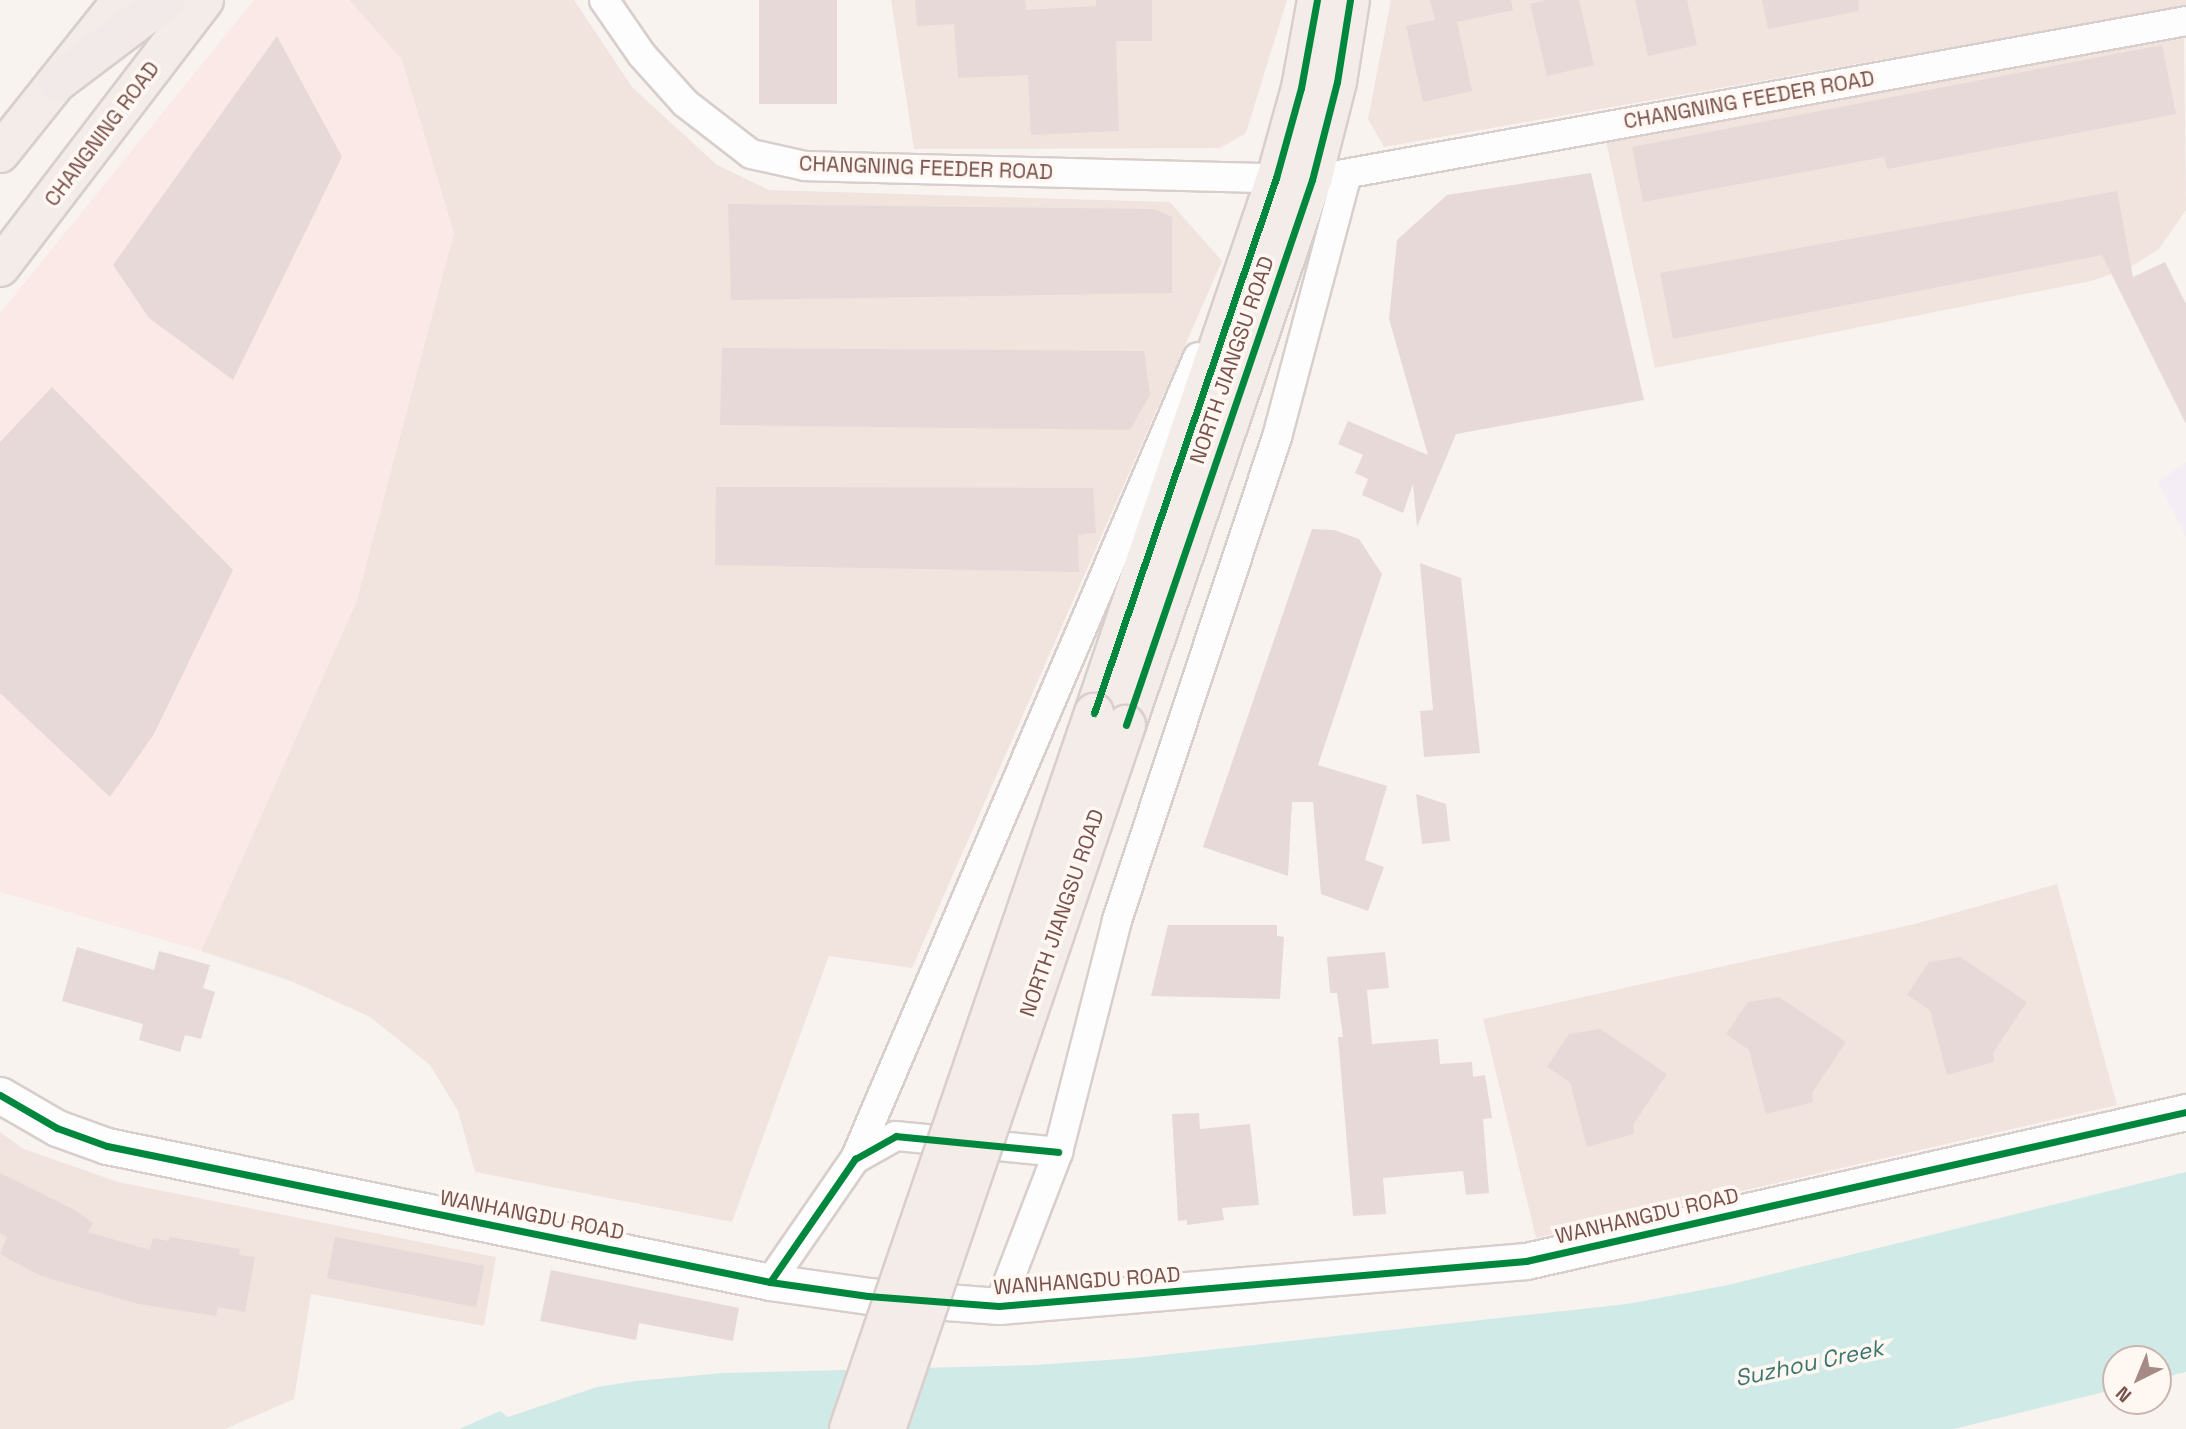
<!DOCTYPE html>
<html>
<head>
<meta charset="utf-8">
<style>
	body { margin:0 }
	#map { position:relative; width:2186px; height:1429px; overflow:hidden; background:#f9f3f0; font-family:"Space Grotesk",sans-serif }
	div>[style] { position:absolute }
	.residential>* { inset:0; background:#f1e4de }
	.commercial>* { inset:0; background:#fbe9e7 }
	.education>* { inset:0; background:#f4edf6 }
	.water>* { inset:0; background:#d0ebe7 }
	.building>* { inset:0; background:#e6d9d7; transform-origin:0 0 }
	.roads { filter:drop-shadow(2px 0 #d8cecc) drop-shadow(-2px 0 #d8cecc) drop-shadow(0 2px #d8cecc) drop-shadow(0 -2px #d8cecc) }
	.minor>* { height:28px; margin:-14px; padding:0 14px; transform-origin:14px; border-radius:14px; background:#fefdfd }
	.tertiary>* { height:35px; margin:-17.5px; padding:0 17.5px; transform-origin:17.5px; border-radius:17.5px; background:#fefdfd }
	.primary>* { height:38px; margin:-19px; padding:0 19px; transform-origin:19px; border-radius:19px; background:#f3ece8 }
	.trunk>* { height:38px; margin:-19px; padding:0 19px; transform-origin:19px; border-radius:19px; background:#f2eae8 }
	.bridges { filter:drop-shadow(2px 0 #dacecc) drop-shadow(-2px 0 #dacecc) drop-shadow(0 2px #dacecc) drop-shadow(0 -2px #dacecc) }
	.primary-bridge>* { height:38px; margin:-19px; padding:0 19px; transform-origin:19px; border-radius:19px; background:#f3ece8 }
	.cycleway>* { height:7px; margin:-3.5px; padding:0 3.5px; transform-origin:3.5px; border-radius:3.5px; background:#00873e }
	span { translate:-50% -50%; white-space:nowrap; text-align:center; line-height:1.15; -webkit-text-stroke:7px #fff7f2; paint-order:stroke }
	.street-label { font-size:21px; color:#79524d }
	.water-label { font-size:23px; color:#3d7671; font-style:italic }
	.north { position:absolute; left:2102px; top:1345px; width:70px; height:70px; box-sizing:border-box; background:#fff7f2; border:2px solid #c9b5b0; border-radius:50%; rotate:223deg; font-size:19px; font-weight:700; line-height:28px; text-align:center; color:#79524d }
	.north::after { content:''; display:block; margin:auto; width:24px; height:32px; background:#a68a86; clip-path:polygon(50% 0,100% 100%,50% 72%,0 100%) }
</style>
</head>
<body>
<div id="map">
	<div class="residential">
		<i style="clip-path:polygon(349px 0,574px 0,632px 87px,717px 165px,769px 190px,1170px 202px,1222px 261px,912px 968px,829px 956px,732px 1222px,475px 1172px,458px 1111px,430px 1065px,370px 1017px,293px 982px,201px 951px,357px 600px,402px 60px)"></i>
		<i style="clip-path:polygon(891px 0,1287px 0,1246px 133px,1220px 148px,914px 149px)"></i>
		<i style="clip-path:polygon(1391px 0,2186px 0,2186px 6px,1384px 147px,1368px 119px)"></i>
		<i style="clip-path:polygon(2184px 34px,2186px 210px,2158px 250px,2129px 268px,2091px 281px,1655px 368px,1606px 141px)"></i>
		<i style="clip-path:polygon(2057px 884px,2117px 1105px,1536px 1238px,1483px 1019px,1915px 924px)"></i>
		<i style="clip-path:polygon(0 1132px,24px 1149px,118px 1182px,496px 1257px,484px 1326px,311px 1294px,294px 1399px,225px 1429px,0 1429px)"></i>
	</div>
	<div class="commercial">
		<i style="clip-path:polygon(254px 0,349px 0,402px 60px,454px 233px,357px 600px,201px 951px,0 892px,0 313px)"></i>
	</div>
	<div class="education">
		<i style="clip-path:polygon(2186px 462px,2186px 537px,2158px 482px)"></i>
	</div>
	<div class="water">
		<i style="clip-path:polygon(2186px 1172px,2186px 1372px,2158px 1379px,2158px 1359px,2116px 1359px,2116px 1389px,1954px 1429px,459px 1429px,500px 1411px,508px 1417px,597px 1387px,636px 1381px,723px 1373px,1035px 1365px,1135px 1358px,1627px 1304px,1728px 1285px)"></i>
	</div>
	<div class="building">
		<i style="left:759px;top:0;width:78px;height:104px"></i>
		<i style="clip-path:polygon(915px 0,1025px 0,1026px 10px,1096px 6px,1096px 0,1152px 0,1152px 41px,1116px 41px,1119px 131px,1031px 135px,1028px 75px,958px 78px,954px 24px,917px 26px)"></i>
		<i style="clip-path:polygon(1430px 0,1511px 0,1513px 10px,1457px 22px,1472px 91px,1423px 102px,1406px 26px,1435px 20px)"></i>
		<i style="clip-path:polygon(1546px 0,1579px 0,1594px 65px,1547px 76px,1530px 4px)"></i>
		<i style="clip-path:polygon(1635px 0,1687px 0,1697px 45px,1648px 56px)"></i>
		<i style="clip-path:polygon(1762px 0,1858px 0,1859px 11px,1768px 29px)"></i>
		<i style="clip-path:polygon(277px 36px,342px 157px,233px 380px,149px 318px,113px 265px)"></i>
		<i style="clip-path:polygon(2162px 45px,2176px 114px,1887px 169px,1884px 157px,1643px 202px,1632px 147px)"></i>
		<i style="clip-path:polygon(1591px 173px,1644px 400px,1456px 434px,1417px 527px,1413px 484px,1403px 513px,1362px 495px,1368px 479px,1355px 473px,1363px 455px,1338px 444px,1348px 421px,1428px 455px,1389px 319px,1397px 240px,1447px 195px)"></i>
		<i style="clip-path:polygon(2117px 191px,2133px 277px,2165px 262px,2186px 304px,2186px 424px,2102px 255px,1673px 339px,1660px 273px)"></i>
		<i style="clip-path:polygon(728px 204px,1154px 209px,1172px 217px,1172px 293px,731px 300px)"></i>
		<i style="clip-path:polygon(722px 348px,1144px 351px,1150px 395px,1130px 430px,720px 425px)"></i>
		<i style="clip-path:polygon(52px 387px,233px 570px,154px 734px,110px 797px,0 693px,0 442px)"></i>
		<i style="clip-path:polygon(716px 487px,1093px 488px,1096px 533px,1078px 535px,1079px 572px,715px 565px)"></i>
		<i style="clip-path:polygon(1312px 529px,1334px 530px,1359px 539px,1382px 574px,1318px 765px,1387px 786px,1365px 860px,1384px 867px,1368px 911px,1321px 894px,1313px 802px,1292px 802px,1288px 876px,1203px 847px)"></i>
		<i style="clip-path:polygon(1420px 563px,1461px 578px,1480px 753px,1424px 757px,1420px 711px,1433px 710px)"></i>
		<i style="clip-path:polygon(1416px 794px,1446px 804px,1450px 841px,1422px 844px)"></i>
		<i style="clip-path:polygon(1168px 925px,1277px 925px,1277px 936px,1284px 937px,1280px 999px,1151px 996px)"></i>
		<i style="clip-path:polygon(77px 947px,154px 970px,159px 951px,210px 965px,203px 988px,215px 992px,201px 1039px,185px 1035px,180px 1052px,139px 1040px,143px 1024px,62px 1001px)"></i>
		<i style="clip-path:polygon(1385px 952px,1389px 988px,1367px 990px,1372px 1044px,1438px 1039px,1440px 1064px,1472px 1062px,1473px 1077px,1485px 1075px,1492px 1118px,1483px 1119px,1489px 1193px,1466px 1195px,1463px 1171px,1383px 1178px,1386px 1214px,1353px 1216px,1338px 1037px,1343px 1037px,1337px 993px,1330px 993px,1327px 957px)"></i>
		<i style="clip-path:polygon(1960px 957px,2027px 1002px,1993px 1053px,1994px 1062px,1947px 1075px,1930px 1010px,1907px 995px,1929px 962px)"></i>
		<i style="clip-path:polygon(1779px 997px,1846px 1042px,1812px 1093px,1813px 1102px,1766px 1114px,1749px 1050px,1726px 1034px,1748px 1002px)"></i>
		<i style="clip-path:polygon(1600px 1029px,1667px 1074px,1633px 1125px,1634px 1134px,1587px 1147px,1570px 1082px,1547px 1067px,1569px 1034px)"></i>
		<i style="clip-path:polygon(1199px 1113px,1200px 1129px,1250px 1124px,1259px 1205px,1222px 1208px,1224px 1220px,1187px 1225px,1187px 1220px,1178px 1221px,1172px 1114px)"></i>
		<i style="clip-path:polygon(0 1173px,75px 1210px,93px 1223px,88px 1232px,150px 1250px,153px 1238px,169px 1241px,170px 1237px,240px 1249px,239px 1255px,255px 1257px,245px 1312px,218px 1307px,216px 1316px,139px 1304px,41px 1276px,0 1254px,7px 1237px,0 1233px)"></i>
		<i style="left:335px;top:1237px;width:152px;height:42px;rotate:11deg"></i>
		<i style="clip-path:polygon(551px 1270px,739px 1308px,733px 1341px,639px 1323px,636px 1340px,540px 1321px)"></i>
	</div>
	<div class="roads">
		<div class="minor">
			<i style="left:604px;top:0;width:67px;rotate:55.4deg"></i>
			<i style="left:642px;top:55px;width:64px;rotate:48.1deg"></i>
			<i style="left:685px;top:103px;width:83px;rotate:37.7deg"></i>
			<i style="left:751px;top:154px;width:55px;rotate:12.5deg"></i>
			<i style="left:805px;top:166px;width:471px;rotate:1.5deg"></i>
			<i style="left:1328px;top:177px;width:872px;rotate:-10.3deg"></i>
			<i style="left:855px;top:1159px;width:872px;rotate:-66.84deg"></i>
			<i style="left:770px;top:1282px;width:150px;rotate:-55.4deg"></i>
			<i style="left:855px;top:1159px;width:47px;rotate:-29.3deg"></i>
			<i style="left:896px;top:1136px;width:163px;rotate:5.6deg"></i>
			<i style="left:999px;top:1306px;width:165px;rotate:-69deg"></i>
			<i style="left:1058px;top:1152px;width:239px;rotate:-75.7deg"></i>
			<i style="left:1117px;top:920px;width:509px;rotate:-71.67deg"></i>
			<i style="left:1277px;top:437px;width:272px;rotate:-75.1deg"></i>
		</div>
		<div class="tertiary">
			<i style="left:0;top:1095px;width:66px;rotate:30.1deg"></i>
			<i style="left:57px;top:1128px;width:53px;rotate:19.8deg"></i>
			<i style="left:107px;top:1146px;width:677px;rotate:11.59deg"></i>
			<i style="left:770px;top:1282px;width:99px;rotate:8.1deg"></i>
			<i style="left:868px;top:1296px;width:131px;rotate:4.4deg"></i>
			<i style="left:999px;top:1306px;width:529px;rotate:-4.88deg"></i>
			<i style="left:1526px;top:1261px;width:677px;rotate:-12.72deg"></i>
		</div>
		<div class="primary">
			<i style="left:0;top:153px;width:196px;rotate:-51.4deg"></i>
			<i style="left:0;top:267px;width:336px;rotate:-52.6deg"></i>
			<i style="left:1094px;top:713px;width:565px;rotate:-71.21deg"></i>
			<i style="left:1276px;top:178px;width:93px;rotate:-74.5deg"></i>
			<i style="left:1301px;top:88px;width:89px;rotate:-79.7deg"></i>
			<i style="left:1126px;top:725px;width:576px;rotate:-71.16deg"></i>
			<i style="left:1312px;top:180px;width:101px;rotate:-75.7deg"></i>
			<i style="left:1337px;top:82px;width:83px;rotate:-81deg"></i>
		</div>
		<div class="trunk">
			<i style="left:57px;top:82px;width:136px;rotate:-37deg"></i>
		</div>
	</div>
	<div class="bridges">
		<div class="primary-bridge">
			<i style="left:849px;top:1429px;width:757px;rotate:-71.11deg"></i>
			<i style="left:886px;top:1429px;width:744px;rotate:-71.18deg"></i>
		</div>
	</div>
	<div class="cycleway">
		<i style="left:1094px;top:713px;width:565px;rotate:-71.21deg"></i>
		<i style="left:1276px;top:178px;width:93px;rotate:-74.5deg"></i>
		<i style="left:1301px;top:88px;width:89px;rotate:-79.7deg"></i>
		<i style="left:1126px;top:725px;width:576px;rotate:-71.16deg"></i>
		<i style="left:1312px;top:180px;width:101px;rotate:-75.7deg"></i>
		<i style="left:1337px;top:82px;width:83px;rotate:-81deg"></i>
		<i style="left:0;top:1095px;width:66px;rotate:30.1deg"></i>
		<i style="left:57px;top:1128px;width:53px;rotate:19.8deg"></i>
		<i style="left:107px;top:1146px;width:677px;rotate:11.59deg"></i>
		<i style="left:770px;top:1282px;width:99px;rotate:8.1deg"></i>
		<i style="left:868px;top:1296px;width:131px;rotate:4.4deg"></i>
		<i style="left:999px;top:1306px;width:529px;rotate:-4.88deg"></i>
		<i style="left:1526px;top:1261px;width:677px;rotate:-12.72deg"></i>
		<i style="left:770px;top:1282px;width:150px;rotate:-55.4deg"></i>
		<i style="left:855px;top:1159px;width:47px;rotate:-29.3deg"></i>
		<i style="left:896px;top:1136px;width:163px;rotate:5.6deg"></i>
	</div>
	<div class="street-label">
		<span style="left:1749px;top:100px;rotate:-10deg">CHANGNING FEEDER ROAD</span>
		<span style="left:102px;top:134px;rotate:-53deg">CHANGNING ROAD</span>
		<span style="left:926px;top:168px;rotate:2deg">CHANGNING FEEDER ROAD</span>
		<span style="left:1232px;top:360px;rotate:-71deg">NORTH JIANGSU ROAD</span>
		<span style="left:1062px;top:913px;rotate:-71deg">NORTH JIANGSU ROAD</span>
		<span style="left:532px;top:1215px;rotate:11deg">WANHANGDU ROAD</span>
		<span style="left:1647px;top:1216px;rotate:-13deg">WANHANGDU ROAD</span>
		<span style="left:1087px;top:1281px;rotate:-4deg">WANHANGDU ROAD</span>
	</div>
	<div class="water-label">
		<span style="left:1809px;top:1363px;rotate:-12deg">Suzhou Creek</span>
	</div>
	<div class="north">N</div>
</div>
</body>
</html>
